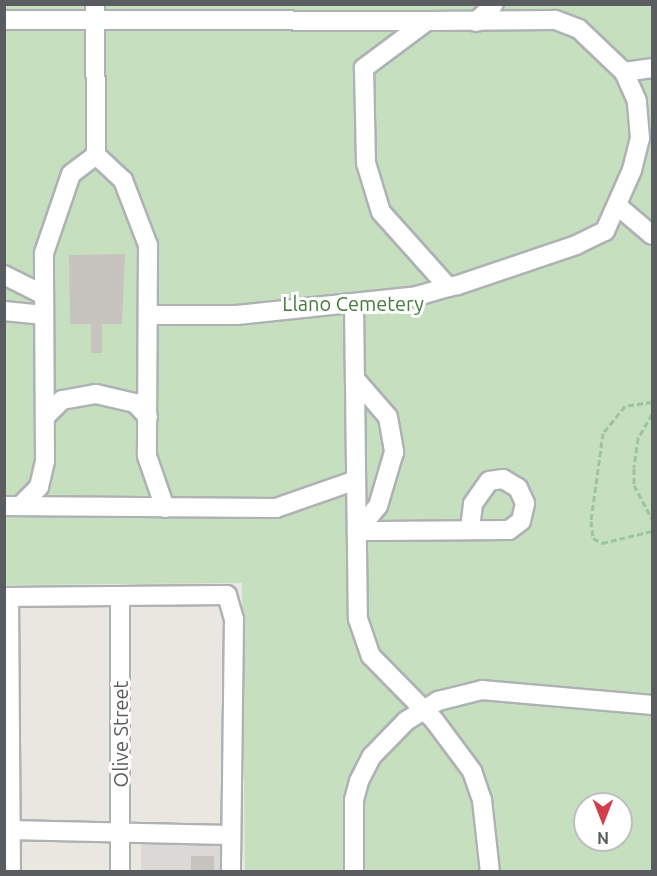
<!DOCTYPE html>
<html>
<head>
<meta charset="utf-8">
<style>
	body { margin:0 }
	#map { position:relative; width:657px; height:876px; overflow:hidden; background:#eae6e0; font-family:Ubuntu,sans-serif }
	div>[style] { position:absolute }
	.industrial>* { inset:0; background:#dbd8d5; transform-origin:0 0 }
	.green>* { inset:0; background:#c5dfbf }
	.building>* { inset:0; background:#c7c3bf; transform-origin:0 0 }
	.path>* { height:3px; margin-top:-1.5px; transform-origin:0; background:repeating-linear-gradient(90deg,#9cc4a1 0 6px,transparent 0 9px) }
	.roads { filter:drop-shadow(2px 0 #aeb2b4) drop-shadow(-2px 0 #aeb2b4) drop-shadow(0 2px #aeb2b4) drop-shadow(0 -2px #aeb2b4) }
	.minor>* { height:18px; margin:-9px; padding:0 9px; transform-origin:9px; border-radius:9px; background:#fff }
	span { translate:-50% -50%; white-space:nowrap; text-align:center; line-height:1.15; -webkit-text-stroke:6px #fff; paint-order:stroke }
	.park-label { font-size:20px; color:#457a3d }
	.street-label { font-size:20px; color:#595d5f }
	.frame { position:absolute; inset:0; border:6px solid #595d5f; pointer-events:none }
	.north { position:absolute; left:573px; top:792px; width:60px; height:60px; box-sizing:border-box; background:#fff; border:2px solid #bdbebf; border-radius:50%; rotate:180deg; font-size:16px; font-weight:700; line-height:24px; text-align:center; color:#595d5f }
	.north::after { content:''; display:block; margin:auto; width:21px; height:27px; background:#d13f4d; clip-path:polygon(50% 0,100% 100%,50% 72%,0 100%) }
</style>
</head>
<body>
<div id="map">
	<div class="industrial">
		<i style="left:141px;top:844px;width:84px;height:27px"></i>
	</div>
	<div class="green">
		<i style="clip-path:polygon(evenodd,4px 5px,652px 5px,652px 871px,245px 871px,242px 583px,5px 585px,4px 5px,585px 804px,621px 804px,621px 840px,585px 840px,585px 804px)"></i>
	</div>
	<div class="building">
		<i style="clip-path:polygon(125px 254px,122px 324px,102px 324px,102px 353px,91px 353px,91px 324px,70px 324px,69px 255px)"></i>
		<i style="left:191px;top:856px;width:23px;height:16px"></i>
	</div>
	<div class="path">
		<i style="left:652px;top:402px;width:27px;rotate:172deg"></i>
		<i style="left:625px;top:406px;width:35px;rotate:129deg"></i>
		<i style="left:603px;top:433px;width:89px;rotate:97.8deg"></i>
		<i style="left:591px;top:521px;width:17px;rotate:83deg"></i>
		<i style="left:593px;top:538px;width:10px;rotate:29deg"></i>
		<i style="left:602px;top:543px;width:51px;rotate:-13.5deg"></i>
		<i style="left:652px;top:414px;width:28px;rotate:120deg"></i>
		<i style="left:638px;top:438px;width:30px;rotate:98deg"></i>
		<i style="left:634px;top:468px;width:17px;rotate:90deg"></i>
		<i style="left:634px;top:485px;width:38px;rotate:62deg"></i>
	</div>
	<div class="roads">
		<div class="minor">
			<i style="left:95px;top:4px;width:151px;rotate:89.6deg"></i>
			<i style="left:4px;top:20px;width:423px;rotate:0.1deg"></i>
			<i style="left:476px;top:22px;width:25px;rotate:-45deg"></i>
			<i style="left:624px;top:72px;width:28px;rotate:-8deg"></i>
			<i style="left:619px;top:207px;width:43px;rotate:40.3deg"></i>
			<i style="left:4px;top:275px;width:45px;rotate:26.6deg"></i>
			<i style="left:354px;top:304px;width:315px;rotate:89.3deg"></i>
			<i style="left:358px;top:619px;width:39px;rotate:71deg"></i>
			<i style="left:371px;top:656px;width:90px;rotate:45.5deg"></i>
			<i style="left:434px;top:720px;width:64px;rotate:53.3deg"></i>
			<i style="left:472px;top:771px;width:31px;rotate:71deg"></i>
			<i style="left:482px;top:800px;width:72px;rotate:83.7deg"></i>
			<i style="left:4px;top:311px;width:40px;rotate:5.7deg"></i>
			<i style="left:151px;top:315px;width:86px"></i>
			<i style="left:237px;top:315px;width:181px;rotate:-6deg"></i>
			<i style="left:417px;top:296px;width:32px;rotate:-16deg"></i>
			<i style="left:448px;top:287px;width:10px;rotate:-11deg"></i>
			<i style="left:458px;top:285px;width:125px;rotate:-18.7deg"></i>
			<i style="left:576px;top:245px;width:32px;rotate:-26deg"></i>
			<i style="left:605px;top:231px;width:67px;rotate:-66.1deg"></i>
			<i style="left:632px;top:170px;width:33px;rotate:-76deg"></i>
			<i style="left:640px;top:138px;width:37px;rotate:-95deg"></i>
			<i style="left:637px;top:101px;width:32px;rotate:-114deg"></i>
			<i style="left:624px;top:72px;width:62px;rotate:-136.3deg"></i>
			<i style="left:579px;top:29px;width:26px;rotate:-159deg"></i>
			<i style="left:555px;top:20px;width:128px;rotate:179.6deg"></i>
			<i style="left:427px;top:21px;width:79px;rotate:143.3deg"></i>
			<i style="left:364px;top:68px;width:95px;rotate:88.8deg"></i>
			<i style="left:366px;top:163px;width:51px;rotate:73deg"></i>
			<i style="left:381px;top:212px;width:101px;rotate:48.2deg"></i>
			<i style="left:355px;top:379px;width:50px;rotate:49deg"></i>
			<i style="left:388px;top:417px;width:36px;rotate:80deg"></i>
			<i style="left:394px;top:452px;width:56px;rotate:106.5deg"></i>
			<i style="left:378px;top:506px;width:33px;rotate:130deg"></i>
			<i style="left:45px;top:417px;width:24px;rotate:-45deg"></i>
			<i style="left:62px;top:400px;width:35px;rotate:-10deg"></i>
			<i style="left:96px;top:394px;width:40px;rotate:13deg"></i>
			<i style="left:135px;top:403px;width:19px;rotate:47deg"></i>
			<i style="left:4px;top:506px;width:272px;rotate:0.4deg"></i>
			<i style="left:276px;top:508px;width:85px;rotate:-19.3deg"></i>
			<i style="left:20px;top:506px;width:27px;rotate:-45deg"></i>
			<i style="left:39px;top:487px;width:26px;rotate:-77deg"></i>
			<i style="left:45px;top:462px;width:209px;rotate:-90.3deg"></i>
			<i style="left:44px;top:253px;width:83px;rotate:-71.1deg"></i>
			<i style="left:71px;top:174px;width:31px;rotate:-37deg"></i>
			<i style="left:96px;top:155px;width:37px;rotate:43deg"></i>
			<i style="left:123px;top:180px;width:70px;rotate:69deg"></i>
			<i style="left:148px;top:245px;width:211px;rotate:90.3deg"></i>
			<i style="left:147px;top:456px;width:55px;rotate:70.9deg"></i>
			<i style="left:357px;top:531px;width:21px"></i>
			<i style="left:378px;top:531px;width:131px;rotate:-0.4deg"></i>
			<i style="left:509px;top:530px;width:15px;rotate:-37deg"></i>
			<i style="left:521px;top:521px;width:18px;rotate:-77deg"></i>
			<i style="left:525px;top:503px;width:17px;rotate:-115deg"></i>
			<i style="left:518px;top:488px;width:17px;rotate:-149deg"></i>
			<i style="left:503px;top:479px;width:14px;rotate:172deg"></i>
			<i style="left:489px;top:481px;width:28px;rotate:125deg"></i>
			<i style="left:473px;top:504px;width:26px;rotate:97deg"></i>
			<i style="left:4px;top:597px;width:223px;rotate:-0.5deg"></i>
			<i style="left:227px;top:595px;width:25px;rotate:74deg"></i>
			<i style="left:234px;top:619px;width:253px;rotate:90.7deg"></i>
			<i style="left:9px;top:597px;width:275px;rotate:89.6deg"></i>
			<i style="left:4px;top:830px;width:227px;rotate:1.3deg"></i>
			<i style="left:120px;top:872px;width:276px;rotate:-90deg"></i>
			<i style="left:354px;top:872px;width:72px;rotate:-90deg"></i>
			<i style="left:354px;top:800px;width:20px;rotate:-75deg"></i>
			<i style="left:359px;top:781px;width:28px;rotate:-63deg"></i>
			<i style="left:372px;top:756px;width:49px;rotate:-45.8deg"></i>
			<i style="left:406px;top:721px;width:38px;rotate:-32deg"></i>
			<i style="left:438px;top:701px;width:45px;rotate:-14deg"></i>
			<i style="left:482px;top:690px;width:171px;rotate:5deg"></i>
		</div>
	</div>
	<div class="park-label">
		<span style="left:353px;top:303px">Llano Cemetery</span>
	</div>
	<div class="street-label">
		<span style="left:120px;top:734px;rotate:-90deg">Olive Street</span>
	</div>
	<div class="frame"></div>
	<div class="north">N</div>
</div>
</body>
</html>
